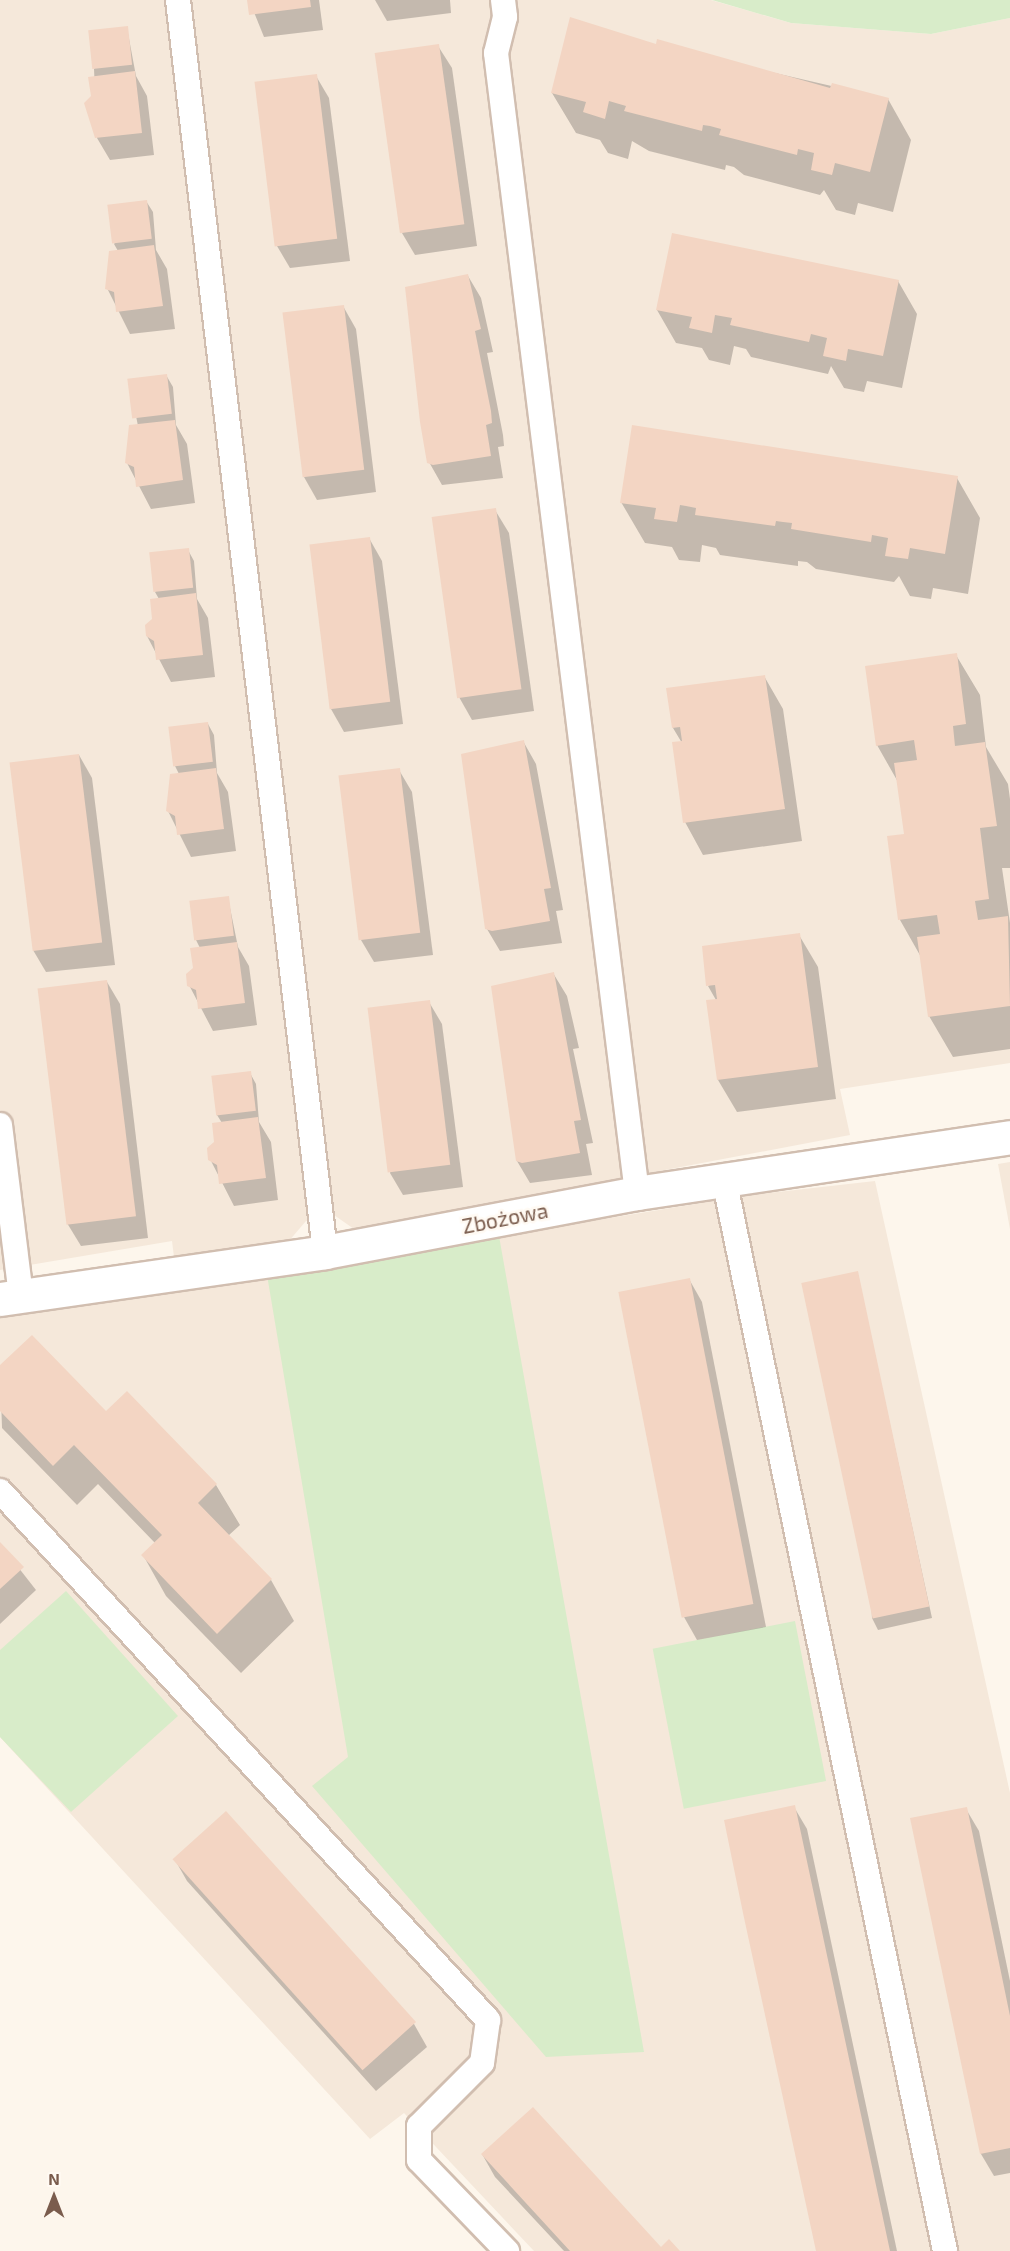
<!DOCTYPE html>
<html>
<head>
<meta charset="utf-8">
<style>
	body { margin:0 }
	#map { position:relative; width:1010px; height:2251px; overflow:hidden; background:#fdf6ec; font-family:"Exo 2",sans-serif }
	div>[style] { position:absolute }
	.residential>* { inset:0; background:#f5e8da }
	.green>* { inset:0; background:#d8ecc9; transform-origin:0 0 }
	.shadow>* { inset:0; background:#0003 }
	.building>* { inset:0; background:#f3d5c3; transform-origin:0 0 }
	.roads { filter:drop-shadow(2px 0 #d1beb0) drop-shadow(-2px 0 #d1beb0) drop-shadow(0 2px #d1beb0) drop-shadow(0 -2px #d1beb0) }
	.lane>* { height:24px; margin:-12px; padding:0 12px; transform-origin:12px; border-radius:12px; background:#fff }
	.street>* { height:33px; margin:-16.5px; padding:0 16.5px; transform-origin:16.5px; border-radius:16.5px; background:#fff }
	span { translate:-50% -50%; white-space:nowrap; text-align:center; line-height:1.15; -webkit-text-stroke:5px #fffaf3; paint-order:stroke }
	.street-label { font-size:21px; color:#7a5c4d }
	.north { position:absolute; left:24px; top:2167px; width:60px; height:60px; -webkit-text-stroke:4px #fffaf3; paint-order:stroke; rotate:0deg; font-size:16px; font-weight:700; line-height:24px; text-align:center; color:#7a5c4d }
	.north::after { content:''; display:block; margin:auto; width:21px; height:27px; background:#7a5c4d; clip-path:polygon(50% 0,100% 100%,50% 72%,0 100%) }
</style>
</head>
<body>
<div id="map">
	<div class="residential">
		<i style="clip-path:polygon(0 0,711px 0,791px 23px,931px 34px,1010px 18px,1010px 1063px,840px 1089px,850px 1135px,354px 1229px,334px 1215px,319px 1218px,306px 1221px,288px 1242px,174px 1257px,172px 1241px,0 1270px)"></i>
		<i style="clip-path:polygon(1010px 1162px,1010px 1229px,998px 1164px)"></i>
		<i style="clip-path:polygon(875px 1181px,1010px 1793px,1010px 2251px,534px 2251px,404px 2113px,370px 2139px,0 1737px,0 1318px,750px 1195px)"></i>
	</div>
	<div class="green">
		<i style="clip-path:polygon(712px 0,1010px 0,1010px 18px,931px 34px,791px 23px)"></i>
		<i style="clip-path:polygon(499px 1236px,644px 2052px,546px 2057px,312px 1786px,348px 1757px,267px 1275px)"></i>
		<i style="clip-path:polygon(66px 1591px,178px 1716px,71px 1812px,0 1737px,0 1650px)"></i>
		<i style="left:795px;top:1621px;width:163px;height:145px;rotate:79deg"></i>
	</div>
	<div class="shadow">
		<i style="clip-path:polygon(249px 0,319px 0,323px 30px,264px 37px)"></i>
		<i style="clip-path:polygon(375px 0,450px 0,451px 13px,387px 21px)"></i>
		<i style="clip-path:polygon(127px 28px,136px 76px,147px 96px,154px 155px,110px 160px,97px 138px,94px 69px)"></i>
		<i style="clip-path:polygon(438px 46px,452px 68px,477px 246px,415px 255px,402px 233px)"></i>
		<i style="clip-path:polygon(657px 46px,888px 99px,911px 140px,893px 212px,858px 203px,855px 215px,836px 210px,824px 190px,820px 195px,744px 175px,734px 167px,726px 165px,725px 170px,649px 151px,632px 141px,628px 159px,608px 153px,600px 140px,576px 133px,552px 93px)"></i>
		<i style="clip-path:polygon(316px 76px,329px 98px,350px 261px,290px 268px,277px 246px)"></i>
		<i style="clip-path:polygon(146px 201px,153px 212px,156px 250px,167px 269px,175px 329px,130px 334px,107px 288px,118px 251px,114px 244px)"></i>
		<i style="clip-path:polygon(468px 276px,481px 298px,493px 352px,487px 353px,503px 435px,504px 446px,498px 447px,503px 478px,442px 485px,429px 462px,407px 288px)"></i>
		<i style="clip-path:polygon(898px 281px,917px 314px,902px 388px,867px 381px,864px 392px,844px 388px,831px 366px,828px 374px,751px 357px,746px 349px,734px 346px,730px 365px,709px 360px,702px 348px,676px 343px,657px 310px)"></i>
		<i style="clip-path:polygon(343px 306px,356px 329px,376px 492px,317px 500px,304px 477px)"></i>
		<i style="clip-path:polygon(166px 375px,173px 387px,176px 425px,187px 444px,195px 503px,151px 509px,127px 463px,138px 426px,129px 381px)"></i>
		<i style="clip-path:polygon(957px 478px,980px 518px,968px 594px,933px 588px,931px 599px,910px 596px,899px 576px,894px 582px,816px 569px,807px 562px,798px 561px,798px 566px,720px 555px,716px 548px,702px 545px,700px 562px,679px 560px,672px 547px,645px 543px,621px 502px)"></i>
		<i style="clip-path:polygon(495px 510px,509px 533px,534px 711px,472px 720px,459px 697px)"></i>
		<i style="clip-path:polygon(369px 538px,382px 561px,403px 724px,344px 732px,331px 709px)"></i>
		<i style="clip-path:polygon(188px 550px,194px 561px,197px 599px,208px 618px,215px 677px,171px 682px,147px 636px,159px 599px,155px 592px)"></i>
		<i style="clip-path:polygon(956px 655px,980px 695px,986px 747px,1008px 784px,1010px 799px,1010px 868px,1002px 868px,1010px 923px,1010px 1049px,953px 1057px,929px 1016px,921px 957px,900px 920px,905px 836px,898px 782px,877px 745px)"></i>
		<i style="clip-path:polygon(764px 676px,783px 709px,802px 841px,703px 855px,685px 822px,682px 743px,673px 728px,668px 689px)"></i>
		<i style="clip-path:polygon(208px 724px,214px 735px,217px 773px,228px 792px,236px 851px,191px 857px,168px 811px,179px 774px,175px 766px)"></i>
		<i style="clip-path:polygon(523px 741px,536px 764px,563px 910px,556px 911px,562px 943px,500px 951px,487px 929px)"></i>
		<i style="clip-path:polygon(79px 755px,92px 778px,115px 965px,46px 972px,33px 950px)"></i>
		<i style="clip-path:polygon(399px 770px,412px 792px,433px 955px,374px 962px,361px 940px)"></i>
		<i style="clip-path:polygon(228px 898px,238px 947px,249px 966px,257px 1025px,213px 1031px,189px 985px,200px 948px,196px 940px)"></i>
		<i style="clip-path:polygon(799px 935px,818px 967px,836px 1099px,737px 1112px,718px 1080px,716px 1000px,708px 986px)"></i>
		<i style="clip-path:polygon(553px 973px,567px 996px,579px 1048px,573px 1049px,593px 1143px,586px 1144px,592px 1175px,530px 1183px,517px 1161px)"></i>
		<i style="clip-path:polygon(107px 982px,120px 1004px,148px 1238px,81px 1246px,67px 1223px)"></i>
		<i style="clip-path:polygon(429px 1002px,442px 1024px,463px 1187px,403px 1195px,390px 1173px)"></i>
		<i style="clip-path:polygon(250px 1073px,256px 1084px,259px 1122px,271px 1142px,278px 1200px,234px 1206px,210px 1159px,222px 1123px,217px 1115px)"></i>
		<i style="clip-path:polygon(857px 1273px,932px 1618px,878px 1630px,872px 1618px)"></i>
		<i style="clip-path:polygon(689px 1279px,702px 1302px,766px 1627px,697px 1640px,684px 1617px)"></i>
		<i style="clip-path:polygon(0 1368px,106px 1413px,216px 1485px,240px 1525px,228px 1536px,271px 1580px,294px 1621px,241px 1673px,166px 1596px,143px 1555px,155px 1543px,98px 1484px,77px 1505px,2px 1428px)"></i>
		<i style="clip-path:polygon(0 1544px,36px 1590px,0 1624px)"></i>
		<i style="clip-path:polygon(794px 1807px,807px 1829px,897px 2251px,817px 2251px)"></i>
		<i style="clip-path:polygon(966px 1809px,979px 1831px,1010px 1981px,1010px 2173px,994px 2176px,981px 2154px)"></i>
		<i style="clip-path:polygon(174px 1858px,414px 2024px,427px 2047px,376px 2091px,187px 1881px)"></i>
		<i style="clip-path:polygon(482px 2154px,661px 2249px,678px 2251px,564px 2251px,495px 2177px)"></i>
	</div>
	<div class="building">
		<i style="clip-path:polygon(247px 0,310px 0,311px 7px,249px 15px)"></i>
		<i style="clip-path:polygon(570px 17px,656px 44px,657px 39px,830px 88px,832px 83px,889px 98px,870px 172px,835px 163px,832px 175px,811px 170px,814px 153px,798px 149px,797px 155px,719px 135px,721px 129px,710px 126px,703px 125px,702px 131px,624px 111px,626px 106px,609px 101px,605px 119px,583px 112px,586px 102px,551px 93px)"></i>
		<i style="left:128px;top:26px;width:39px;height:40px;rotate:84deg"></i>
		<i style="left:439px;top:44px;width:182px;height:65px;rotate:82deg"></i>
		<i style="clip-path:polygon(135px 71px,142px 133px,95px 138px,84px 103px,91px 96px,88px 77px)"></i>
		<i style="left:317px;top:74px;width:166px;height:63px;rotate:83deg"></i>
		<i style="left:147px;top:200px;width:39px;height:40px;rotate:83deg"></i>
		<i style="clip-path:polygon(672px 233px,899px 280px,883px 356px,848px 349px,846px 361px,823px 356px,827px 338px,811px 334px,809px 342px,730px 325px,732px 318px,715px 315px,712px 333px,689px 328px,692px 317px,656px 310px)"></i>
		<i style="clip-path:polygon(154px 245px,163px 306px,116px 312px,114px 292px,105px 289px,109px 251px)"></i>
		<i style="clip-path:polygon(468px 274px,481px 329px,475px 331px,491px 411px,492px 423px,486px 425px,491px 456px,433px 465px,427px 463px,420px 422px,405px 287px)"></i>
		<i style="left:344px;top:305px;width:166px;height:62px;rotate:83deg"></i>
		<i style="left:167px;top:374px;width:40px;height:40px;rotate:83deg"></i>
		<i style="clip-path:polygon(175px 420px,183px 480px,136px 487px,134px 467px,125px 463px,129px 425px)"></i>
		<i style="clip-path:polygon(632px 425px,958px 476px,945px 554px,910px 548px,908px 559px,885px 556px,888px 538px,872px 535px,871px 542px,791px 529px,792px 523px,783px 522px,776px 521px,775px 526px,695px 515px,696px 508px,686px 506px,680px 505px,677px 522px,654px 519px,656px 508px,620px 503px)"></i>
		<i style="left:496px;top:508px;width:183px;height:65px;rotate:82deg"></i>
		<i style="left:370px;top:537px;width:166px;height:61px;rotate:83deg"></i>
		<i style="left:189px;top:548px;width:40px;height:40px;rotate:84deg"></i>
		<i style="clip-path:polygon(196px 593px,203px 655px,156px 660px,154px 641px,146px 636px,145px 625px,152px 619px,150px 599px)"></i>
		<i style="clip-path:polygon(957px 653px,966px 724px,953px 726px,955px 746px,985px 742px,997px 826px,980px 828px,989px 899px,975px 901px,978px 920px,1008px 916px,1010px 1006px,928px 1017px,917px 937px,940px 934px,937px 915px,898px 920px,887px 836px,904px 834px,894px 763px,917px 760px,914px 740px,876px 746px,865px 666px)"></i>
		<i style="clip-path:polygon(765px 675px,785px 809px,683px 823px,672px 742px,682px 741px,680px 727px,672px 728px,666px 688px)"></i>
		<i style="left:208px;top:722px;width:40px;height:40px;rotate:83deg"></i>
		<i style="clip-path:polygon(524px 740px,551px 888px,544px 889px,550px 921px,492px 931px,485px 929px,461px 754px)"></i>
		<i style="left:79px;top:754px;width:190px;height:70px;rotate:83deg"></i>
		<i style="clip-path:polygon(216px 768px,224px 829px,177px 835px,175px 816px,166px 811px,170px 774px)"></i>
		<i style="left:400px;top:768px;width:166px;height:62px;rotate:83deg"></i>
		<i style="left:229px;top:896px;width:40px;height:40px;rotate:83deg"></i>
		<i style="clip-path:polygon(800px 933px,818px 1067px,717px 1080px,706px 1000px,717px 999px,715px 985px,706px 986px,702px 946px)"></i>
		<i style="clip-path:polygon(237px 942px,245px 1003px,198px 1009px,196px 990px,187px 986px,186px 974px,193px 968px,190px 948px)"></i>
		<i style="clip-path:polygon(554px 972px,581px 1120px,574px 1121px,580px 1153px,522px 1163px,516px 1161px,491px 986px)"></i>
		<i style="left:107px;top:980px;width:238px;height:70px;rotate:83deg"></i>
		<i style="left:430px;top:1000px;width:166px;height:63px;rotate:83deg"></i>
		<i style="left:251px;top:1071px;width:40px;height:40px;rotate:83deg"></i>
		<i style="clip-path:polygon(258px 1117px,266px 1178px,219px 1184px,217px 1165px,208px 1160px,207px 1148px,214px 1142px,212px 1123px)"></i>
		<i style="left:858px;top:1271px;width:343px;height:58px;rotate:78deg"></i>
		<i style="left:690px;top:1278px;width:332px;height:73px;rotate:79deg"></i>
		<i style="clip-path:polygon(32px 1335px,106px 1411px,127px 1391px,217px 1484px,198px 1503px,272px 1579px,217px 1634px,141px 1555px,162px 1535px,74px 1445px,53px 1466px,0 1411px,0 1365px)"></i>
		<i style="clip-path:polygon(0 1542px,24px 1567px,0 1589px)"></i>
		<i style="clip-path:polygon(795px 1805px,805px 1852px,890px 2251px,816px 2251px,743px 1913px,724px 1820px)"></i>
		<i style="clip-path:polygon(967px 1807px,1010px 2016px,1010px 2148px,980px 2154px,910px 1818px)"></i>
		<i style="left:226px;top:1811px;width:284px;height:72px;rotate:48deg"></i>
		<i style="clip-path:polygon(533px 2107px,661px 2247px,669px 2239px,680px 2251px,570px 2251px,481px 2154px)"></i>
	</div>
	<div class="roads">
		<div class="lane">
			<i style="left:178px;top:0;width:1261px;rotate:83.3deg"></i>
			<i style="left:503px;top:0;width:17px;rotate:83deg"></i>
			<i style="left:505px;top:17px;width:37px;rotate:104deg"></i>
			<i style="left:496px;top:53px;width:1149px;rotate:82.95deg"></i>
			<i style="left:0;top:1125px;width:172px;rotate:83deg"></i>
			<i style="left:724px;top:1179px;width:1095px;rotate:78.35deg"></i>
			<i style="left:0;top:1491px;width:720px;rotate:47.31deg"></i>
			<i style="left:488px;top:2020px;width:43px;rotate:97.9deg"></i>
			<i style="left:482px;top:2063px;width:89px;rotate:135deg"></i>
			<i style="left:419px;top:2126px;width:34px;rotate:90deg"></i>
			<i style="left:419px;top:2160px;width:127px;rotate:46deg"></i>
		</div>
		<div class="street">
			<i style="left:0;top:1299px;width:328px;rotate:-8.2deg"></i>
			<i style="left:325px;top:1252px;width:318px;rotate:-10.7deg"></i>
			<i style="left:637px;top:1193px;width:377px;rotate:-8.5deg"></i>
		</div>
	</div>
	<div class="street-label">
		<span style="left:505px;top:1218px;rotate:-11deg">Zbożowa</span>
	</div>
	<div class="north">N</div>
</div>
</body>
</html>
